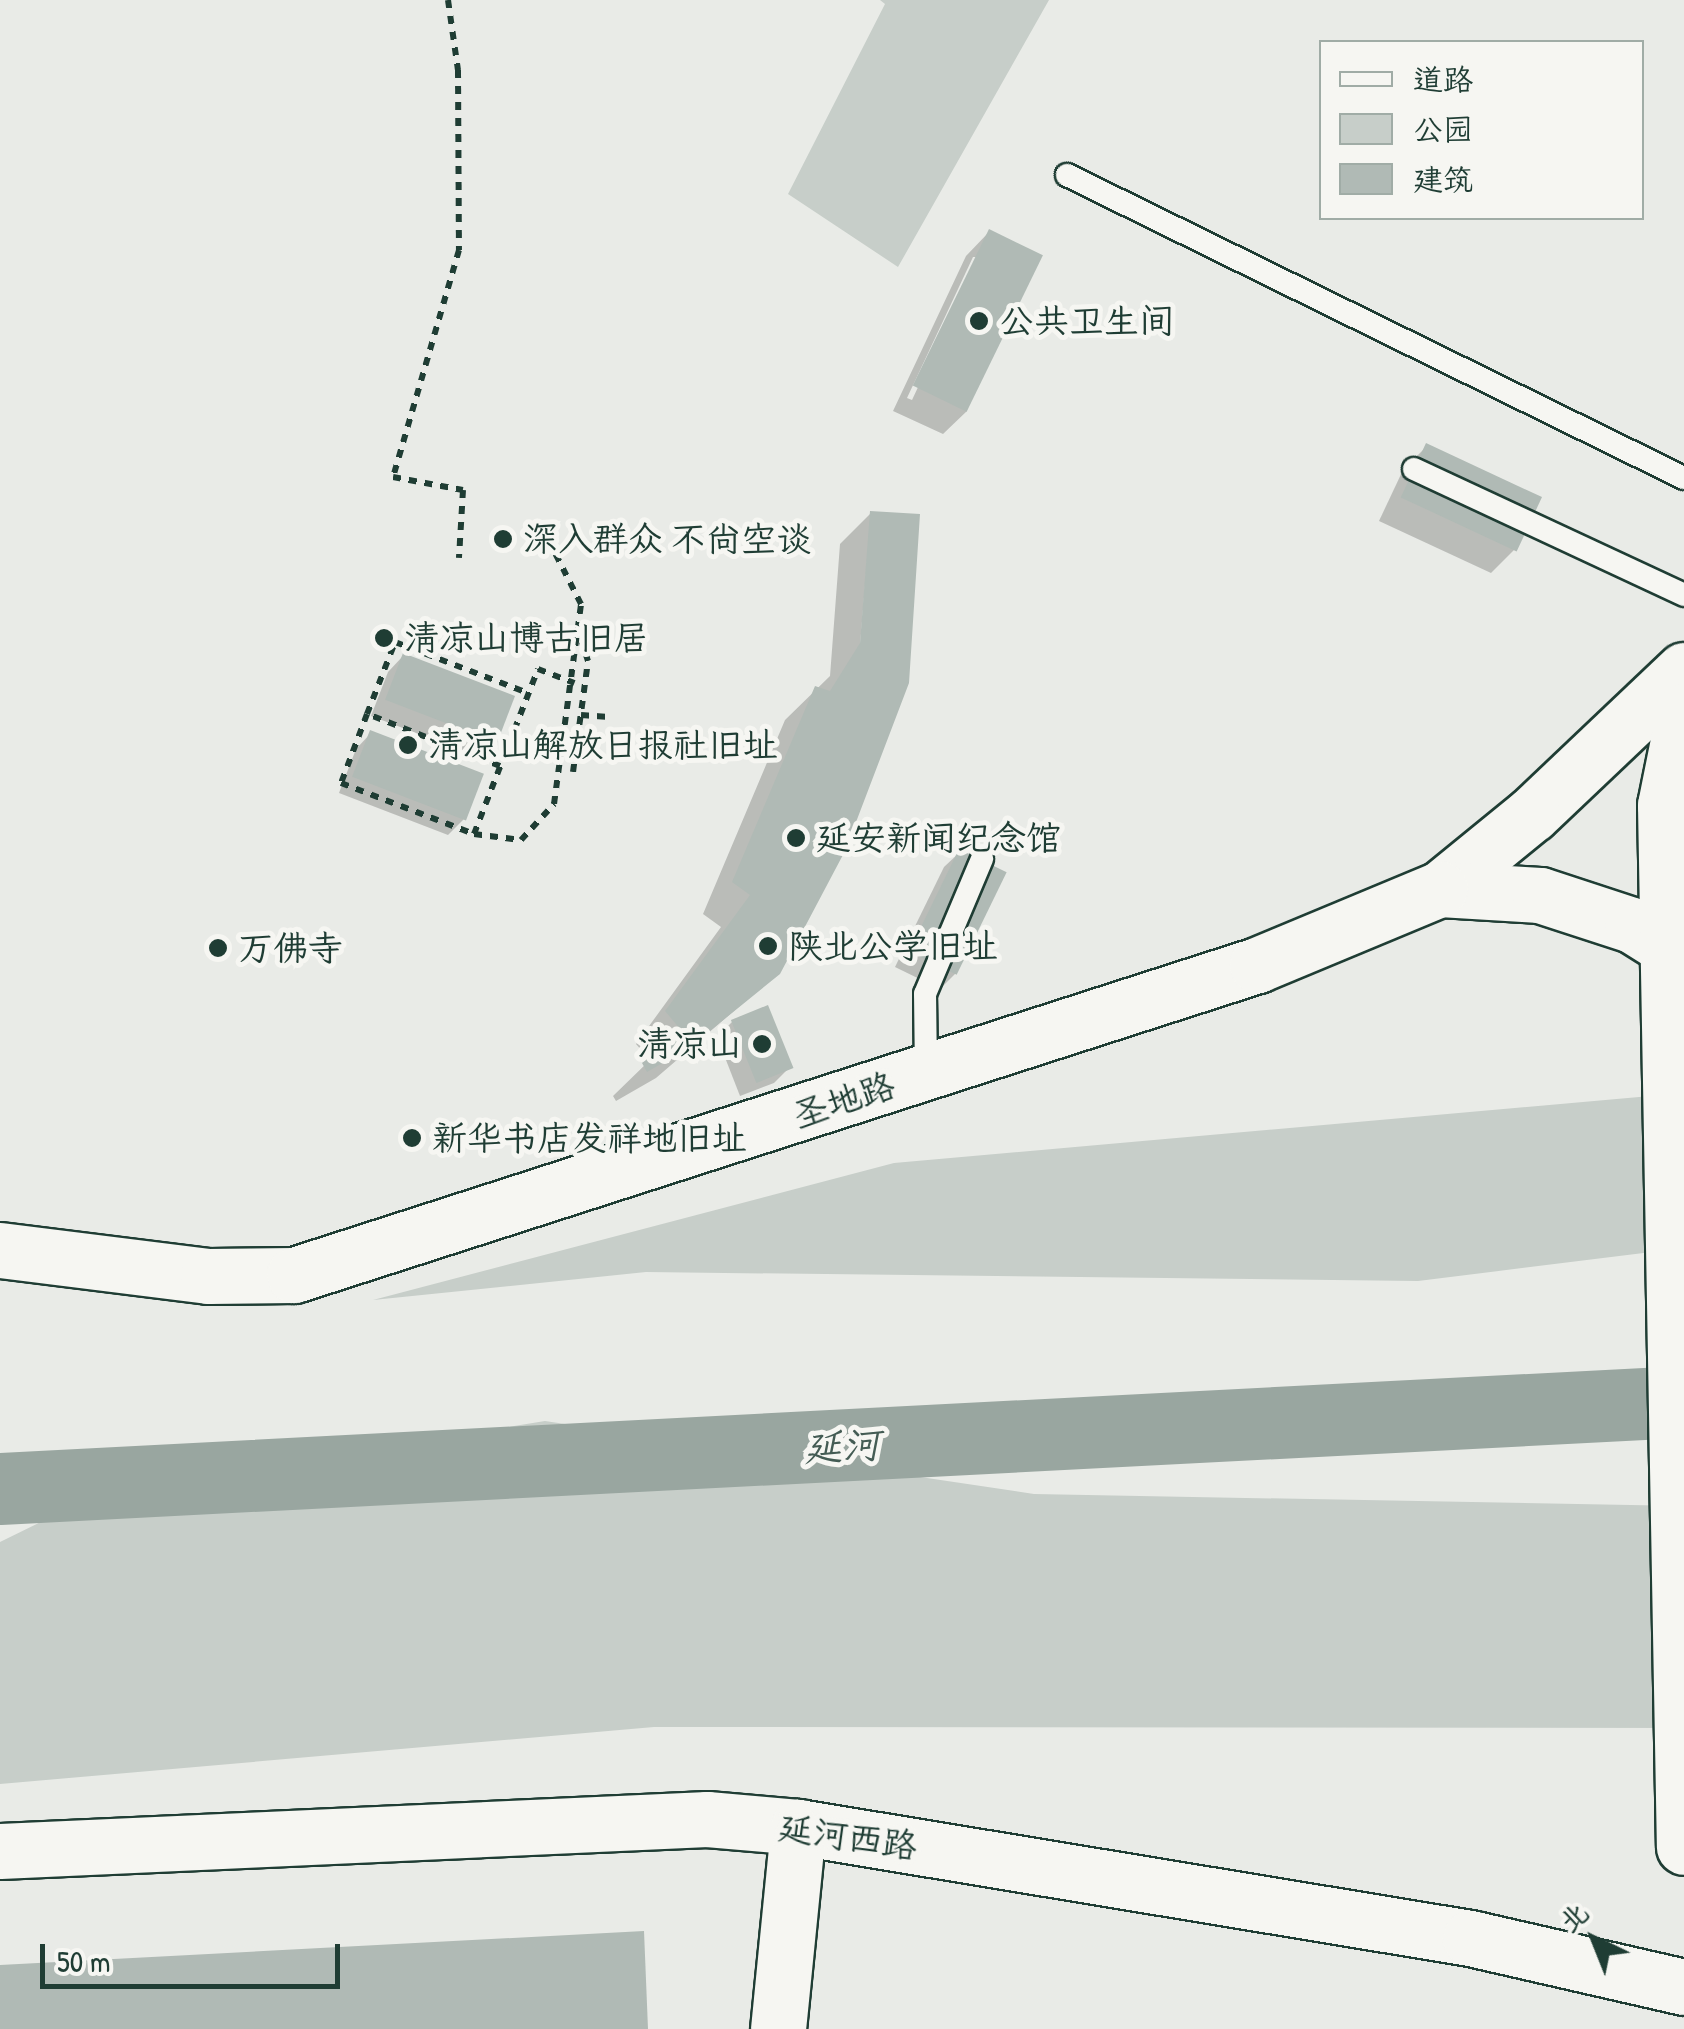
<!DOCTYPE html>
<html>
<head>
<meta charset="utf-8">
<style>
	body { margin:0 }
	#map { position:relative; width:1684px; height:2029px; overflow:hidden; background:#e9ebe7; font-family:"Patrick Hand","LXGW WenKai TC",sans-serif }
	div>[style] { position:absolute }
	.green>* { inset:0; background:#c7cec9 }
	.shadow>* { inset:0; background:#0003 }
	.river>* { height:72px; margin:-36px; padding:0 36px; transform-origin:36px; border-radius:36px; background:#99a6a0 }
	.building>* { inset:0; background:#b0bab5; transform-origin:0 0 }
	.path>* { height:6px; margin-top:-3px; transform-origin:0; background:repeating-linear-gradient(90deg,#1f3d34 0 8px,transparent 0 16px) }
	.roads { filter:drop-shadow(2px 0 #1f3d34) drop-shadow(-2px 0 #1f3d34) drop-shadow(0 2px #1f3d34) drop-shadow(0 -2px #1f3d34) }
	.lane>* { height:22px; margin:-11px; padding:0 11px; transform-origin:11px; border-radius:11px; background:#f6f6f2 }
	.secondary>* { height:55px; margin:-27.5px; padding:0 27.5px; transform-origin:27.5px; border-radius:27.5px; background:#f6f6f2 }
	.primary>* { height:55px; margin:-27.5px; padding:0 27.5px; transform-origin:27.5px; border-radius:27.5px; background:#f6f6f2 }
	.dots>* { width:28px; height:28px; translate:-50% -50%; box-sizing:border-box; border:5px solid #f6f6f2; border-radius:50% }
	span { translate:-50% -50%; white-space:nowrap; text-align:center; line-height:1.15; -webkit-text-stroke:10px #f6f6f2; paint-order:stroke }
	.poi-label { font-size:35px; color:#1f3d34 }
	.left { translate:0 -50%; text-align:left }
	.right { translate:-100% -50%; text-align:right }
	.street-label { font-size:35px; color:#1f3d34 }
	.water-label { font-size:38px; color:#445c54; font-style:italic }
	.legend { position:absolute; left:1319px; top:40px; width:325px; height:180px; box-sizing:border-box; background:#f6f6f2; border:2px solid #a0aca6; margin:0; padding:12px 18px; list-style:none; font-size:30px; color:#1f3d34 }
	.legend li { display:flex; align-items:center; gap:20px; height:50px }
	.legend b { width:50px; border:2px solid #a0aca6 }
	.north { position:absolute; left:1544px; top:1889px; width:100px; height:100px; -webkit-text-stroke:8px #f6f6f2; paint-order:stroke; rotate:317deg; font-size:28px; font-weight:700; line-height:40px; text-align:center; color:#1f3d34 }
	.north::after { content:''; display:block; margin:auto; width:35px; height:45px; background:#1f3d34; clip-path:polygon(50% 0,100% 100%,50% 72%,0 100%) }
	.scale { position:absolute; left:40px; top:1944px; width:300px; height:45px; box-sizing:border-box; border:5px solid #1f3d34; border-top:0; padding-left:12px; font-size:30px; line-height:35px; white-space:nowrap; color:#1f3d34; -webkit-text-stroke:8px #f6f6f2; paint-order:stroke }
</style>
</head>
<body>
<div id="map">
	<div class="green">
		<i style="clip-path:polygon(880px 0,1049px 0,898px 267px,788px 194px,885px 4px)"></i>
		<i style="clip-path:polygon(1684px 1093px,1684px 1248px,1418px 1281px,646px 1272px,373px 1300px,894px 1163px)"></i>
		<i style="clip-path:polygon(545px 1421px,1034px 1494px,1684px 1506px,1684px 1728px,654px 1727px,0 1784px,0 1542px,55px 1515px,353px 1452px)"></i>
	</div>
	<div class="shadow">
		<i style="clip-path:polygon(evenodd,989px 232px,967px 411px,943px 434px,893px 411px,966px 256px,989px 232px,973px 257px,979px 257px,912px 400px,907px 398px,973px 257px)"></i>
		<i style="clip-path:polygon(1427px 446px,1515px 549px,1491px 573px,1379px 521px,1403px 470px)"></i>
		<i style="clip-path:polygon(871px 513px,843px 850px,778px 973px,656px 1078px,616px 1101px,613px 1096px,650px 1060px,636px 1044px,721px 927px,703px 914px,785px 720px,830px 676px,840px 544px)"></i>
		<i style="clip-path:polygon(403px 656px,495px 742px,480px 757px,371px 716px,388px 672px)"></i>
		<i style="clip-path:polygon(371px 733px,464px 819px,448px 835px,339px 793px,356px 749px)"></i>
		<i style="clip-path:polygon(960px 852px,956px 973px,940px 989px,895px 967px,944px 867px)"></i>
		<i style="clip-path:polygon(732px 1022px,790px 1067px,774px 1083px,740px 1096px,717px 1037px)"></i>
	</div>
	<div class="river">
		<i style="left:0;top:1489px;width:1686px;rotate:-2.96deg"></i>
	</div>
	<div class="building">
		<i style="left:989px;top:229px;width:60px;height:174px;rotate:26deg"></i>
		<i style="left:1426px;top:443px;width:128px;height:60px;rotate:25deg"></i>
		<i style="clip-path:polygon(870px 511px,920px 514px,909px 683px,845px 851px,780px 974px,690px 1047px,647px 1072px,642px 1063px,681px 1030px,665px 1011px,750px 895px,732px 882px,815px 686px,830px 691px,860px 643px)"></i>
		<i style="left:403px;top:653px;width:120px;height:50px;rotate:21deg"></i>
		<i style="left:370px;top:730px;width:122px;height:50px;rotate:21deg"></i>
		<i style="left:959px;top:849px;width:53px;height:114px;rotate:26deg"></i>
		<i style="left:768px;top:1005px;width:68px;height:40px;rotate:68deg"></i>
		<i style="clip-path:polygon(644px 1931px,648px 2029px,0 2029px,0 1965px)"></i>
	</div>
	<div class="path">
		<i style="left:448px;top:0;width:71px;rotate:81.9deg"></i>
		<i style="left:458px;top:70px;width:180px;rotate:89.7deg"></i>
		<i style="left:459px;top:250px;width:236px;rotate:106.2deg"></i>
		<i style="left:393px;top:477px;width:71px;rotate:10.5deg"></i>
		<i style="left:463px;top:490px;width:68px;rotate:93.4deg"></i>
		<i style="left:367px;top:714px;width:77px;rotate:-68.7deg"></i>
		<i style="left:395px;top:642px;width:142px;rotate:21deg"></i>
		<i style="left:581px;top:715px;width:28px;rotate:4deg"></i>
		<i style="left:500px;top:766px;width:143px;rotate:-158.6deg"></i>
		<i style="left:367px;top:714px;width:74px;rotate:110.6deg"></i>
		<i style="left:341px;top:783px;width:142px;rotate:21deg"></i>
		<i style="left:474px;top:834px;width:47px;rotate:7.3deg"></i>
		<i style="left:521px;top:840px;width:49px;rotate:-47.5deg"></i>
		<i style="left:554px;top:804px;width:202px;rotate:-82.3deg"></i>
		<i style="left:581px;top:604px;width:59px;rotate:-117deg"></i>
		<i style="left:573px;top:772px;width:112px;rotate:-82.3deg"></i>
		<i style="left:588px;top:661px;width:20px;rotate:-108deg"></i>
		<i style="left:474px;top:834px;width:177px;rotate:-68.8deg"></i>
		<i style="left:538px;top:669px;width:39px;rotate:21deg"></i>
	</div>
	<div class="roads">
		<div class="lane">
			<i style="left:1067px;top:175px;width:687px;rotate:26.16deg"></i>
			<i style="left:1414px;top:469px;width:298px;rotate:25deg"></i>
			<i style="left:926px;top:1074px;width:80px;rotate:-90.7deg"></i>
			<i style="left:925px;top:994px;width:147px;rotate:-67.1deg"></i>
		</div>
		<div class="secondary">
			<i style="left:0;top:1851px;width:708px;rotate:-2.59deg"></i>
			<i style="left:707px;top:1819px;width:91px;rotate:5deg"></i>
			<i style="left:798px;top:1827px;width:681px;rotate:9.38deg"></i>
			<i style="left:1470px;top:1938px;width:220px;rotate:12.9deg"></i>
			<i style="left:778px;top:2029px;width:203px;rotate:-84.3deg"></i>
		</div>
		<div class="primary">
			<i style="left:1684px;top:670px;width:209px;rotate:136.5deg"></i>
			<i style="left:1532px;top:814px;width:119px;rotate:140.8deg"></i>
			<i style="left:1440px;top:889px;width:100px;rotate:3.4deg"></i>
			<i style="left:1540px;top:895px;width:97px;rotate:18.1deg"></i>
			<i style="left:1632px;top:925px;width:39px;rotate:32deg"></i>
			<i style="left:1665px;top:946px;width:19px;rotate:-3deg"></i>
			<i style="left:1684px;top:711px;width:96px;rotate:101.4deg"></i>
			<i style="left:1665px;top:805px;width:1042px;rotate:88.96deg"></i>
			<i style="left:0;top:1250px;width:210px;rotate:7.1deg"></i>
			<i style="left:208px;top:1276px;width:86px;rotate:-0.7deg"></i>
			<i style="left:294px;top:1275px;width:1012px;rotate:-17.84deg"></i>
			<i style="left:1257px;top:965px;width:198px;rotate:-22.6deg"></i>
		</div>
	</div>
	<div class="dots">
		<i style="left:979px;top:321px;background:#1f3d34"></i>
		<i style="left:503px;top:539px;background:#1f3d34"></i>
		<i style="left:384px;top:638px;background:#1f3d34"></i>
		<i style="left:408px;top:745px;background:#1f3d34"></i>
		<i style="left:796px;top:838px;background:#1f3d34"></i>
		<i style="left:768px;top:946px;background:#1f3d34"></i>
		<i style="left:218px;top:948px;background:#1f3d34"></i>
		<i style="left:762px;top:1044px;background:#1f3d34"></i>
		<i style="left:412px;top:1138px;background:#1f3d34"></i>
	</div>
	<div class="poi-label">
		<span class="left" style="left:999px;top:321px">公共卫生间</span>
		<span class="left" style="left:523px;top:539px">深入群众 不尚空谈</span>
		<span class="left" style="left:404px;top:638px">清凉山博古旧居</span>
		<span class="left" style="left:428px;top:745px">清凉山解放日报社旧址</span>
		<span class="left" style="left:816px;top:838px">延安新闻纪念馆</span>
		<span class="left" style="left:788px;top:946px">陕北公学旧址</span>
		<span class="left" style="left:238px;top:948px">万佛寺</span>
		<span class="right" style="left:742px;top:1044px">清凉山</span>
		<span class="left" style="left:432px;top:1138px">新华书店发祥地旧址</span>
	</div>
	<div class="street-label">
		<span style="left:844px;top:1100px;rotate:-18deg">圣地路</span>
		<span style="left:848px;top:1837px;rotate:8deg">延河西路</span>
	</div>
	<div class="water-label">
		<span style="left:842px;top:1446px;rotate:-3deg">延河</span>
	</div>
	<ul class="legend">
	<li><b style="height:12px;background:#f6f6f2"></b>道路</li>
	<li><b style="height:28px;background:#c7cec9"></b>公园</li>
	<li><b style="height:28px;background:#b0bab5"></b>建筑</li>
	</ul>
	<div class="north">北</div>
	<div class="scale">50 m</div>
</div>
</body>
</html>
